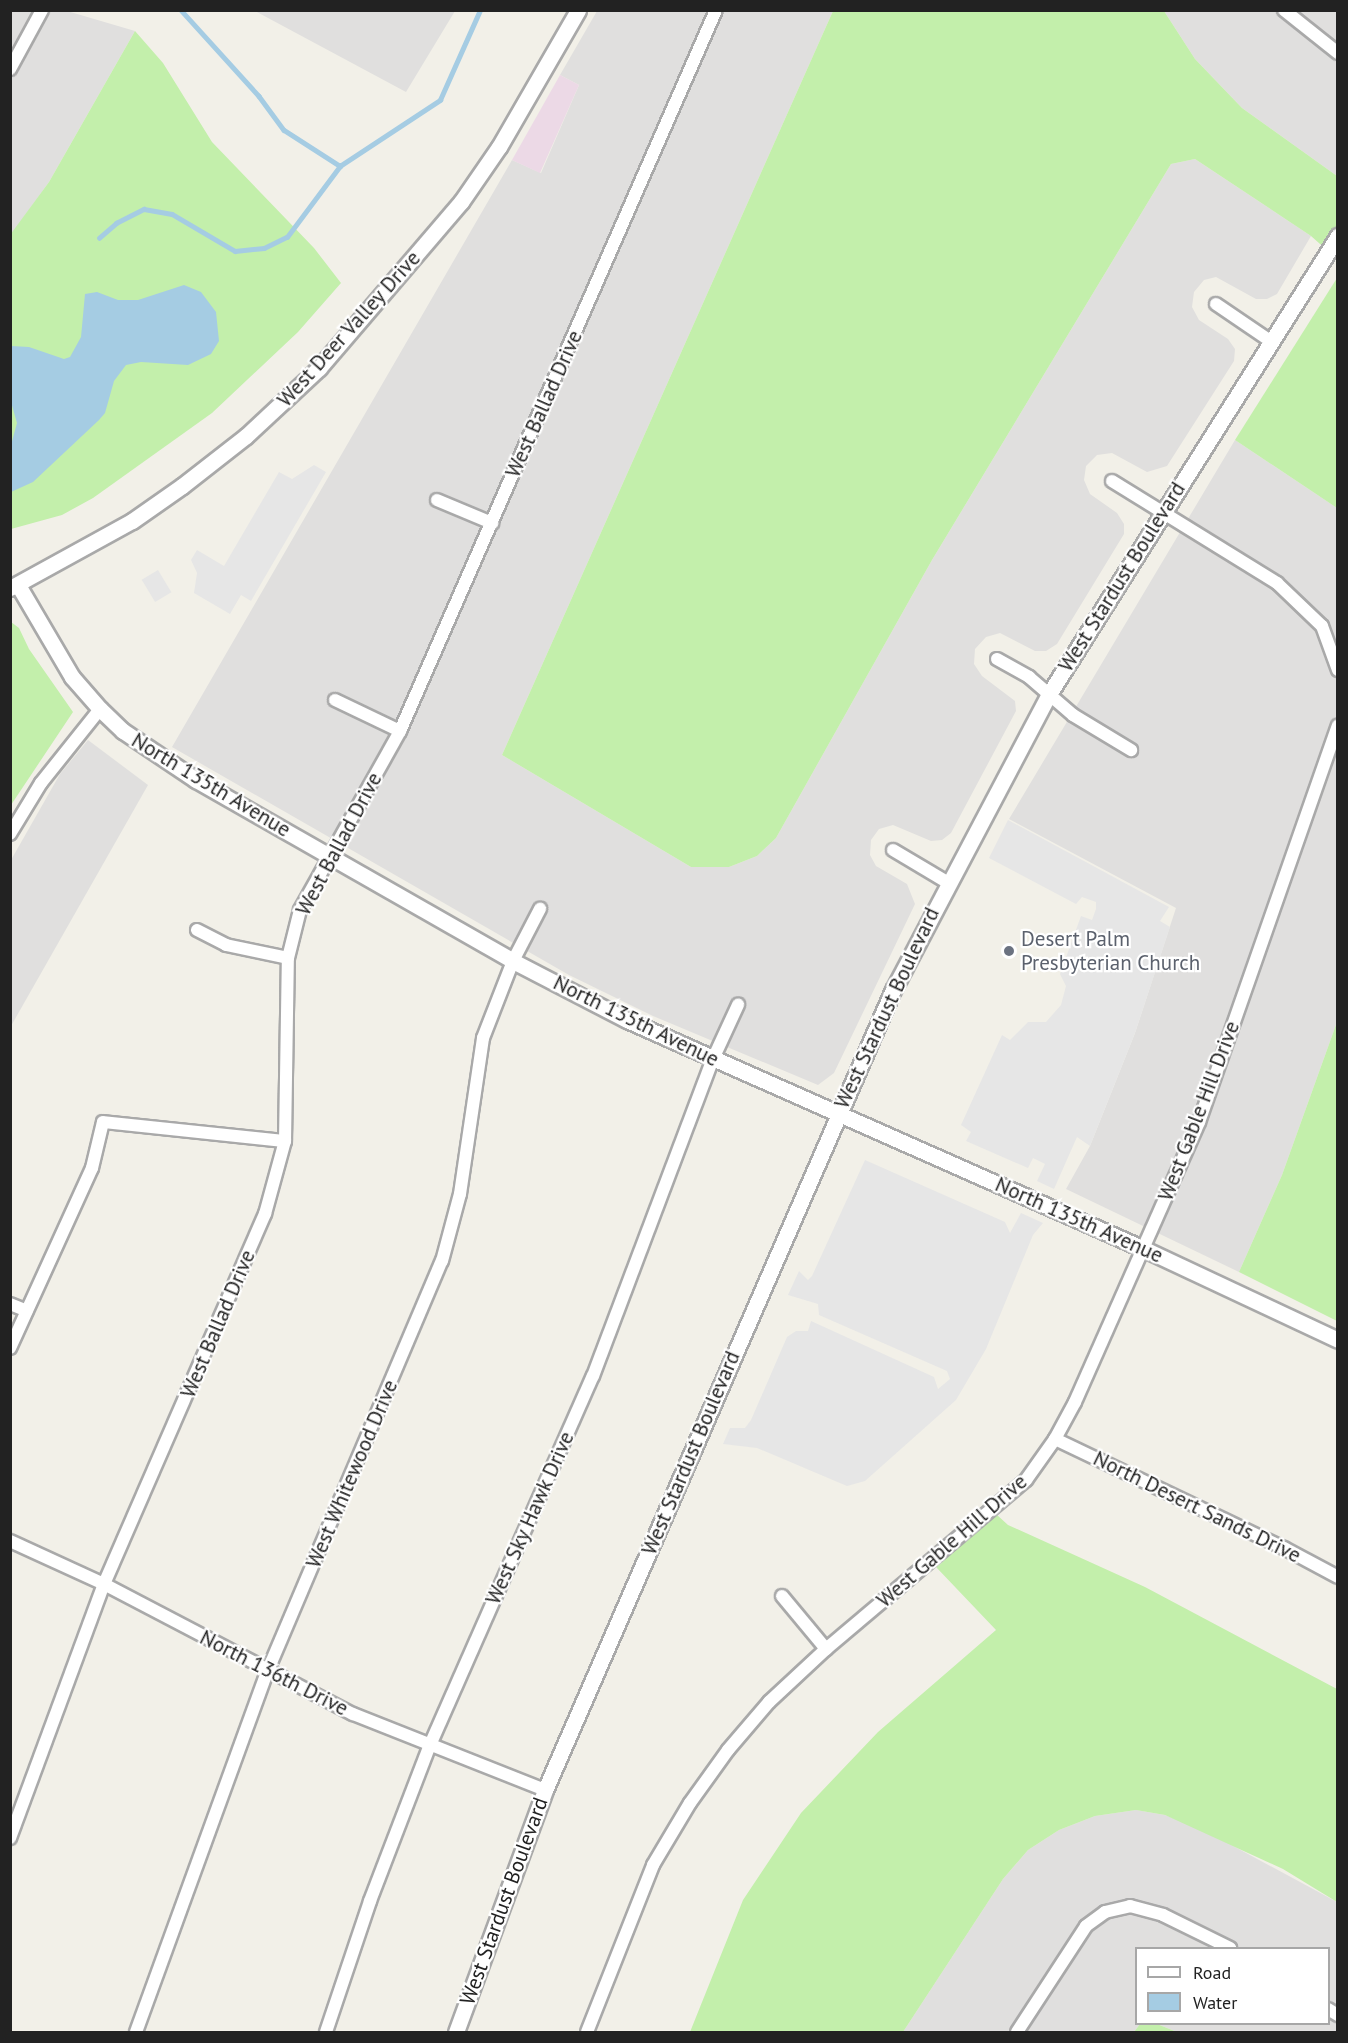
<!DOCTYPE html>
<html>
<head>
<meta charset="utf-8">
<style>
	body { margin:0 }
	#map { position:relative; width:1348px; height:2043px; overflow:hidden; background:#f2f0e8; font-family:"PT Sans",sans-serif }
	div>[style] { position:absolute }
	.residential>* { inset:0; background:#e0dfde }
	.industrial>* { inset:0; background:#ecd9e6 }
	.grass>* { inset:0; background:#c3efab }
	.parking>* { inset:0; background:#e6e6e6; transform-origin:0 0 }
	.water>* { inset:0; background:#a5cce3 }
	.stream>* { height:4.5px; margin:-2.25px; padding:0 2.25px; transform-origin:2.25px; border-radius:2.25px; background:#a5cce3 }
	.roads { filter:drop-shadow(2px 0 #a9a9a9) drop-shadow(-2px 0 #a9a9a9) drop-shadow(0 2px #a9a9a9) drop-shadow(0 -2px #a9a9a9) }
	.minor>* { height:12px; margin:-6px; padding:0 6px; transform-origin:6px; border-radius:6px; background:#fff }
	.tertiary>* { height:15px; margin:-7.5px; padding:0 7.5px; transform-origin:7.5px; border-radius:7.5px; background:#fff }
	.dots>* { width:16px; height:16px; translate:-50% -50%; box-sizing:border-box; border:3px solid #fff; border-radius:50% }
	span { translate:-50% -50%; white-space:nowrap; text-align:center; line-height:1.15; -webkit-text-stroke:4.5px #fff; paint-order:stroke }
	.street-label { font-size:21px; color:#222 }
	.worship-label { font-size:21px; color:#5b616d }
	.left { translate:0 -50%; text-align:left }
	.frame { position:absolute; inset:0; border:12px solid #222; pointer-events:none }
	.legend { position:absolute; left:1135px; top:1947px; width:195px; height:78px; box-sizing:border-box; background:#fff; border:2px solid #a7a7a7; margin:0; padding:8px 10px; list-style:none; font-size:18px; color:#222 }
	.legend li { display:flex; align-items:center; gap:12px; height:30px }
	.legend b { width:30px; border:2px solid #a7a7a7 }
</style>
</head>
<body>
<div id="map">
	<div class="residential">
		<i style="clip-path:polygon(11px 11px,67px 11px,135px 31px,49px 182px,11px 235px)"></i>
		<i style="clip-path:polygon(255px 11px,455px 11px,406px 92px)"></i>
		<i style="clip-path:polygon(597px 11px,833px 11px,502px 755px,691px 867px,729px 867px,757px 856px,776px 838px,932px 560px,1171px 164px,1195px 159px,1311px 236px,1277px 294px,1267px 299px,1256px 299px,1216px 277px,1204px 280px,1194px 292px,1192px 307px,1199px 320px,1228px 339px,1235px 349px,1234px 361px,1167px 466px,1147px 472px,1112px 453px,1097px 455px,1086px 466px,1084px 480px,1090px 494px,1117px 513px,1124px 524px,1124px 534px,1057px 644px,1046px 651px,1035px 651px,1000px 633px,986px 637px,975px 649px,974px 664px,982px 676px,1015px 701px,1016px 711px,951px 833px,942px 840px,931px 841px,893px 825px,879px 829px,871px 840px,870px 855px,876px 866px,907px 884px,915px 904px,834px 1073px,818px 1085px,653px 1016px,569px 975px,172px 747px,512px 160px,541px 173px,579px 85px,560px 75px)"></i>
		<i style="clip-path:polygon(1164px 11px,1337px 11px,1337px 176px,1242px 108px,1195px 59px)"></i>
		<i style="clip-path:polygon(1235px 440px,1337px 508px,1337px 1022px,1282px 1175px,1239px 1272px,1066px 1189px,1090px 1146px,1135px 1033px,1176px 908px,1009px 819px)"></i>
		<i style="clip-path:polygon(88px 740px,148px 785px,11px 1026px,11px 860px,60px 774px)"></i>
		<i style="clip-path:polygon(1136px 1810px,1165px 1815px,1200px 1828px,1337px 1902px,1337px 2032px,1177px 2032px,1157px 2024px,1328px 2024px,1328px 1948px,1136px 1948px,1136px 2024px,1140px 2024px,1134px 2032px,903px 2032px,1003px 1879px,1028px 1850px,1059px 1830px,1095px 1816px)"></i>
	</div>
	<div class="industrial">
		<i style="clip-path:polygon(560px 75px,579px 85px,540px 173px,512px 160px)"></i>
	</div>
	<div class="grass">
		<i style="clip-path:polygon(833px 11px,1164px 11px,1195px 59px,1242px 108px,1337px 176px,1337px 259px,1311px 236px,1195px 159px,1171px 164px,932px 560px,776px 838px,757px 856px,729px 867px,691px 867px,502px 755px)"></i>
		<i style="clip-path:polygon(135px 31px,163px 63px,212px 142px,314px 248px,341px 283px,298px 332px,212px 413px,93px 498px,62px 515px,11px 529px,10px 235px,49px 182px)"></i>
		<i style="clip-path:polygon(1337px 278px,1338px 508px,1337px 508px,1235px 440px)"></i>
		<i style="clip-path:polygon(11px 622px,19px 628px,29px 649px,73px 712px,11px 805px)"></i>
		<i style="clip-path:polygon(1337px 1022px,1337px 1321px,1239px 1272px,1282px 1175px)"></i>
		<i style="clip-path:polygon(996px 1514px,1008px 1525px,1145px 1587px,1337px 1689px,1337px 1902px,1283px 1869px,1165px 1815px,1136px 1810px,1095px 1816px,1059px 1830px,1028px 1850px,1003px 1879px,903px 2032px,690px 2032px,743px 1900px,801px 1813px,878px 1732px,996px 1630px,936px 1567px)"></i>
		<i style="clip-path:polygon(1140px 2024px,1157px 2024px,1177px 2032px,1134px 2032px)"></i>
	</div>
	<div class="parking">
		<i style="clip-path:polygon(314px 465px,326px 472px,251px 601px,241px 595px,230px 614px,194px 593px,197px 573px,191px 560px,197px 550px,224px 566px,279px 472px,292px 479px)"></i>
		<i style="left:158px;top:570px;width:26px;height:19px;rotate:59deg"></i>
		<i style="clip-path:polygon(1008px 820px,1169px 907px,1160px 921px,1170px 927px,1135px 1033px,1090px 1146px,1077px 1137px,1054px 1189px,1037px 1181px,1045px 1164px,1033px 1158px,1028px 1168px,966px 1141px,971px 1132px,961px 1125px,1002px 1035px,1010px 1040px,1028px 1022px,1046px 1022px,1061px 1005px,1066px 986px,1060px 974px,1081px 916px,1092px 920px,1096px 909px,1096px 902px,1082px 897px,1076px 904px,989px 858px)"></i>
		<i style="clip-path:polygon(865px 1160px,1005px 1222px,1010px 1233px,1021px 1213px,1043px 1223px,1033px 1235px,986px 1349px,956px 1400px,865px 1481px,847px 1486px,757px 1448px,723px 1444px,730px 1428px,745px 1428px,751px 1420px,787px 1337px,796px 1331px,808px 1331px,811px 1321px,934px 1377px,938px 1389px,950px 1379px,947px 1371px,819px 1315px,818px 1304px,788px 1295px,799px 1271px,808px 1280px,812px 1276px)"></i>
	</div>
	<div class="water">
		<i style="clip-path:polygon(184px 285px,201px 292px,216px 312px,219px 341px,211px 354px,188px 365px,141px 362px,126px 365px,114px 381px,105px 413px,99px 420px,33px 482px,11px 492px,11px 445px,17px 423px,11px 402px,11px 346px,29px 347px,64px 359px,70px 357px,81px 337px,85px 294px,97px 292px,118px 300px,138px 300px)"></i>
	</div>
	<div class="stream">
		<i style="left:181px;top:10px;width:116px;rotate:47.8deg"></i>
		<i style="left:259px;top:96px;width:42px;rotate:53.7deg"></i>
		<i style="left:284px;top:130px;width:67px;rotate:32.7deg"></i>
		<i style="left:99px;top:238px;width:23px;rotate:-41deg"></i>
		<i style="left:116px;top:223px;width:31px;rotate:-27deg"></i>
		<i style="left:144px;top:209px;width:28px;rotate:10deg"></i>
		<i style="left:172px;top:214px;width:73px;rotate:30.4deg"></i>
		<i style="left:235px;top:251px;width:29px;rotate:-6deg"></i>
		<i style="left:264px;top:248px;width:25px;rotate:-26deg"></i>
		<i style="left:287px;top:237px;width:89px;rotate:-53.3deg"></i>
		<i style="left:340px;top:166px;width:120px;rotate:-33.4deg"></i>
		<i style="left:440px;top:100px;width:98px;rotate:-66deg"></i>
	</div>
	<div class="roads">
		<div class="minor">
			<i style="left:1284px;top:10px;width:69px;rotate:38.5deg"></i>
			<i style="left:10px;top:69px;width:67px;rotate:-61.5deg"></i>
			<i style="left:1216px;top:304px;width:68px;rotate:34.2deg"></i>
			<i style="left:1112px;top:481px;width:194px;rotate:31.7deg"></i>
			<i style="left:1277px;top:583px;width:62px;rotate:43.7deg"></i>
			<i style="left:1322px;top:626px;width:47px;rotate:70deg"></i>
			<i style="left:437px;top:500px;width:60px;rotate:22.7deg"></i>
			<i style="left:997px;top:659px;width:37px;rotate:29deg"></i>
			<i style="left:1029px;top:677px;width:58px;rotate:40.8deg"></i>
			<i style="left:1073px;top:715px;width:68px;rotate:31.1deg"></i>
			<i style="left:335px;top:700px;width:72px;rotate:25.5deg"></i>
			<i style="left:10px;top:834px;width:60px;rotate:-58.7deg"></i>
			<i style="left:41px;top:783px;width:95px;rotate:-51.4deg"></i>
			<i style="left:893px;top:850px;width:63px;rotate:30.7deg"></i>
			<i style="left:197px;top:930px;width:33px;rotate:27deg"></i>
			<i style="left:226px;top:945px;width:63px;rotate:11.8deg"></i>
			<i style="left:10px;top:1304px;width:18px;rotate:22deg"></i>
			<i style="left:10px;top:1348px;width:198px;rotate:-65.5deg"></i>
			<i style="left:92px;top:1168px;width:47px;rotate:-76.6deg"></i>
			<i style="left:103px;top:1122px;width:183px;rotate:6deg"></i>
			<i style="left:1055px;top:1439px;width:254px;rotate:25.5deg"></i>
			<i style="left:1284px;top:1548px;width:61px;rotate:28.2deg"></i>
			<i style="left:10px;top:1541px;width:103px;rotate:24.6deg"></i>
			<i style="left:104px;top:1584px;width:281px;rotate:27.6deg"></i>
			<i style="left:353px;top:1714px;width:206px;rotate:21.6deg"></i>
			<i style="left:782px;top:1596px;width:69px;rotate:50.3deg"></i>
			<i style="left:10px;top:1838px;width:271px;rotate:-69.7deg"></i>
			<i style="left:104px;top:1584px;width:404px;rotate:-66.5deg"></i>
			<i style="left:265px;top:1214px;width:76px;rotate:-74.7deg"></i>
			<i style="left:285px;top:1141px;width:183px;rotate:-89.1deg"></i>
			<i style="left:288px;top:958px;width:49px;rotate:-76deg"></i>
			<i style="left:300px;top:910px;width:205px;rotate:-60.8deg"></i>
			<i style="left:400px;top:731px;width:787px;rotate:-66.33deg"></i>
			<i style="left:1328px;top:2009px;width:12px;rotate:31deg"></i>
			<i style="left:136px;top:2032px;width:385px;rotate:-70deg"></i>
			<i style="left:268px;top:1670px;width:444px;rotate:-67deg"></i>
			<i style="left:442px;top:1261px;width:69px;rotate:-75deg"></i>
			<i style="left:460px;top:1194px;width:158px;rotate:-81.6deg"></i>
			<i style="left:483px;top:1038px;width:83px;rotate:-68.7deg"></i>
			<i style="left:513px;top:961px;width:59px;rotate:-62.6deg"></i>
			<i style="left:326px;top:2032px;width:138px;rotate:-71.4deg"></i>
			<i style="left:370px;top:1901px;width:167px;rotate:-69deg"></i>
			<i style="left:430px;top:1745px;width:403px;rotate:-66.2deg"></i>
			<i style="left:593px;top:1376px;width:339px;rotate:-69.3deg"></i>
			<i style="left:713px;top:1059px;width:60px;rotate:-65.2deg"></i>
			<i style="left:587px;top:2032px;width:180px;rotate:-68.4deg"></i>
			<i style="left:653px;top:1865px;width:72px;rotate:-59.2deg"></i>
			<i style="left:690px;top:1803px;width:65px;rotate:-54.4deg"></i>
			<i style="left:728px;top:1750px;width:63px;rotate:-49.5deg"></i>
			<i style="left:769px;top:1702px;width:78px;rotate:-42.9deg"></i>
			<i style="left:826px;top:1649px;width:262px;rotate:-40.2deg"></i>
			<i style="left:1026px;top:1480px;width:50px;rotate:-54.7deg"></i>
			<i style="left:1055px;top:1439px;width:42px;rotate:-61.6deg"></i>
			<i style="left:1075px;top:1402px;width:306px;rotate:-66.1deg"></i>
			<i style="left:1199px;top:1122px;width:420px;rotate:-70.7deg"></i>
			<i style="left:1017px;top:2032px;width:126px;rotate:-56.9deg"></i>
			<i style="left:1086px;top:1926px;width:24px;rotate:-36deg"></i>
			<i style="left:1105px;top:1912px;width:26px;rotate:-13deg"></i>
			<i style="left:1130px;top:1906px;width:34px;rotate:15deg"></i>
			<i style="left:1163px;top:1915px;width:75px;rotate:26.2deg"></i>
		</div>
		<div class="tertiary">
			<i style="left:18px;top:585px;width:107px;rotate:59.6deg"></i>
			<i style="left:72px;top:677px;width:43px;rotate:48.8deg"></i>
			<i style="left:100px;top:709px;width:32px;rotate:44deg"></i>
			<i style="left:123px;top:731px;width:88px;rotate:33.9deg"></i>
			<i style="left:196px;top:780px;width:365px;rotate:29.7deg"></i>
			<i style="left:513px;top:961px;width:128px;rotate:27.4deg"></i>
			<i style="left:627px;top:1020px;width:565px;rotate:23.89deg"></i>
			<i style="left:1144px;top:1249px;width:214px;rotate:25.1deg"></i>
			<i style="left:10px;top:588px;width:139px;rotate:-28.8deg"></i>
			<i style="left:132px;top:521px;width:61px;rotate:-35deg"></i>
			<i style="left:182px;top:486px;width:81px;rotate:-38deg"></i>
			<i style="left:246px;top:436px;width:100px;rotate:-43deg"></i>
			<i style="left:319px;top:368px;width:218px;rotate:-49.5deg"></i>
			<i style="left:461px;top:202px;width:67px;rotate:-55.4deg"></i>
			<i style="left:499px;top:147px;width:158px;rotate:-60deg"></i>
			<i style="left:456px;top:2032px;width:258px;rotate:-69.8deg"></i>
			<i style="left:545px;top:1790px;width:872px;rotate:-66.49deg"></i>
			<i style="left:893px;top:990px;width:335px;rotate:-62.2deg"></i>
			<i style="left:1049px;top:694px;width:542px;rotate:-57.75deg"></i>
		</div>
	</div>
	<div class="dots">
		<i style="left:1009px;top:951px;background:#6b7280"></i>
	</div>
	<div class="street-label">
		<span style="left:349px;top:329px;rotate:-48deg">West Deer Valley Drive</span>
		<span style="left:544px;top:404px;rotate:-66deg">West Ballad Drive</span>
		<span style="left:1122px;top:577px;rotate:-58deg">West Stardust Boulevard</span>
		<span style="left:211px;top:785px;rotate:31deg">North 135th Avenue</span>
		<span style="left:339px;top:844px;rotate:-62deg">West Ballad Drive</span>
		<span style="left:887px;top:1008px;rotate:-65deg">West Stardust Boulevard</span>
		<span style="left:636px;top:1021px;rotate:26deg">North 135th Avenue</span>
		<span style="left:1199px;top:1111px;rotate:-69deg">West Gable Hill Drive</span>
		<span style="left:1079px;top:1220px;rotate:24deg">North 135th Avenue</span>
		<span style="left:218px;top:1324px;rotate:-67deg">West Ballad Drive</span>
		<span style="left:691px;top:1453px;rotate:-67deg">West Stardust Boulevard</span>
		<span style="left:352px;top:1474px;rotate:-67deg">West Whitewood Drive</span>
		<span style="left:1197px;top:1507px;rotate:26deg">North Desert Sands Drive</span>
		<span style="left:530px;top:1518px;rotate:-66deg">West Sky Hawk Drive</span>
		<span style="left:952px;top:1541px;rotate:-41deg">West Gable Hill Drive</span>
		<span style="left:274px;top:1673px;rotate:27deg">North 136th Drive</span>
		<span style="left:504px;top:1901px;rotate:-70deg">West Stardust Boulevard</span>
	</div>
	<div class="worship-label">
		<span class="left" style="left:1021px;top:951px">Desert Palm<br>Presbyterian Church</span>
	</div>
	<div class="frame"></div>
	<ul class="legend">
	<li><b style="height:8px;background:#fff"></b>Road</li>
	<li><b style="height:16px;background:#a5cce3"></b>Water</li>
	</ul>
</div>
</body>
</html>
